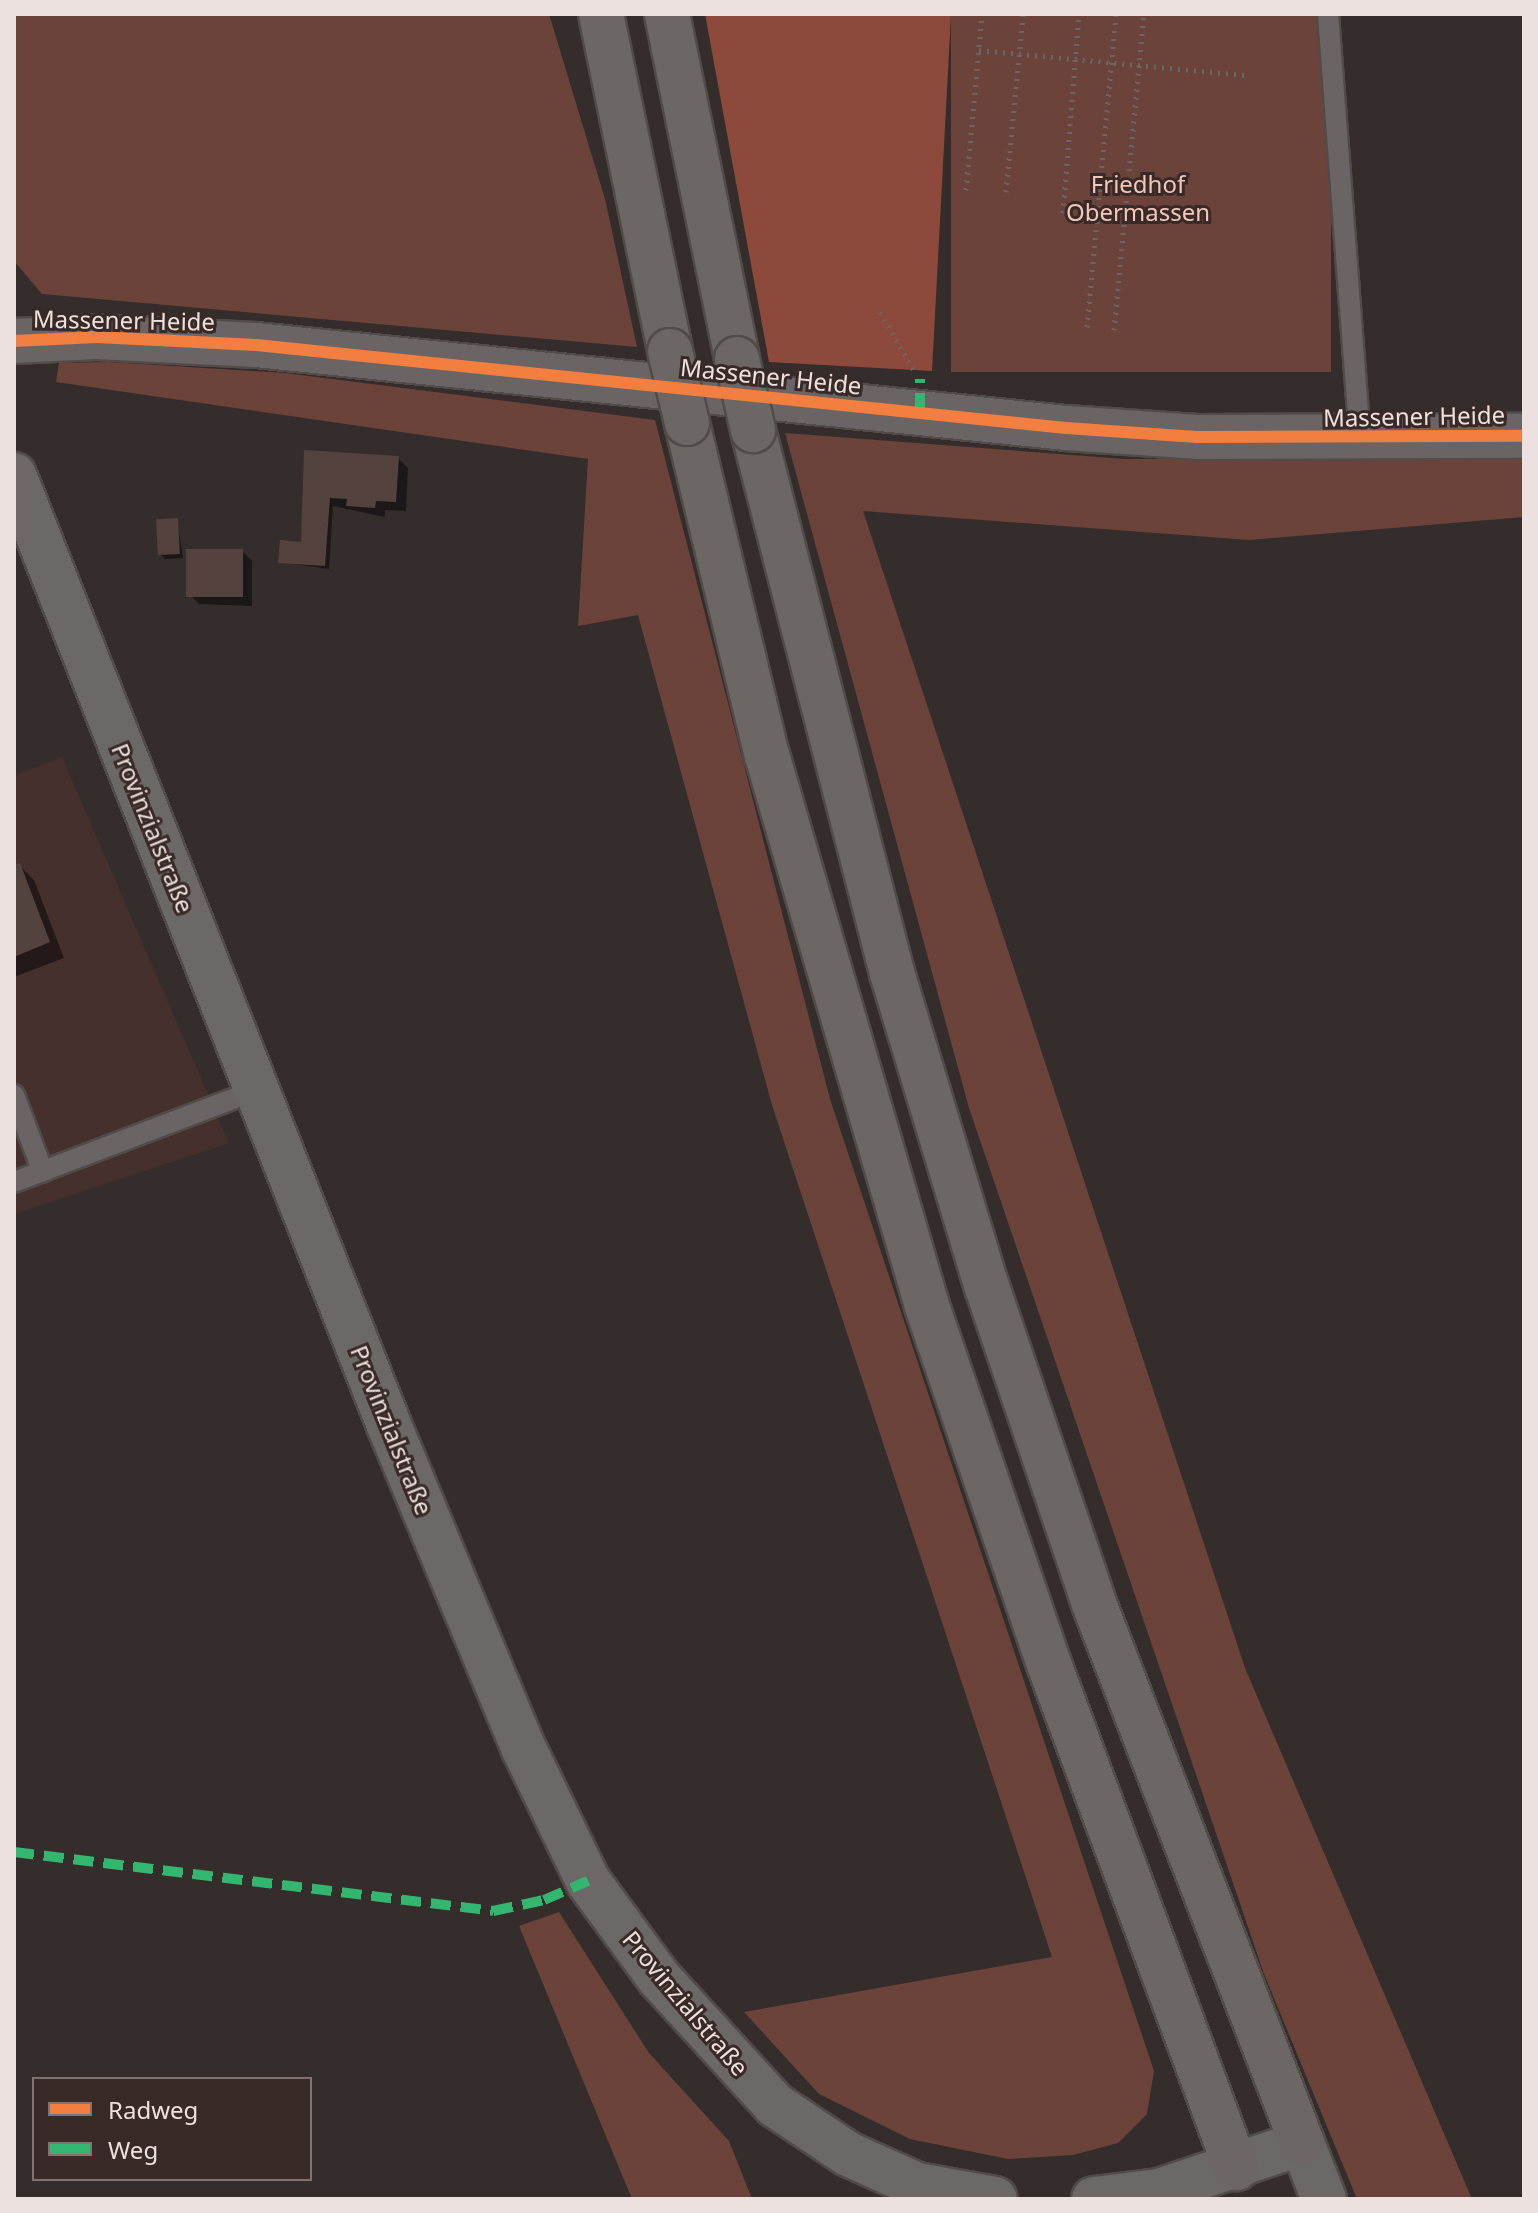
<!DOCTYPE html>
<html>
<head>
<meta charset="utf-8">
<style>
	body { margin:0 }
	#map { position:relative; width:1538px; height:2213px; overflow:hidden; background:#352d2b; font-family:"Noto Sans",sans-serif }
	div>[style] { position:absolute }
	.built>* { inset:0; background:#45302d }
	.green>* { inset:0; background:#6b433a; transform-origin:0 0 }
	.forest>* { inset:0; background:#8d4a3c }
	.shadow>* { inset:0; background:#0007 }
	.building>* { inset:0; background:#54423e; transform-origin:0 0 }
	.path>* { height:5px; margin-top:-2.5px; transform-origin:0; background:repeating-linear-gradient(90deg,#6b6665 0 2px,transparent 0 8px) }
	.roads { filter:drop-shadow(2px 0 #514b49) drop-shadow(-2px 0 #514b49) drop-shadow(0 2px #514b49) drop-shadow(0 -2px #514b49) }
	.service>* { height:20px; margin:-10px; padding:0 10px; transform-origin:10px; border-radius:10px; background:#6a6564 }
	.tertiary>* { height:44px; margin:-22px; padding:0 22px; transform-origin:22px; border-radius:22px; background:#6a6564 }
	.secondary>* { height:44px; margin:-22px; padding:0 22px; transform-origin:22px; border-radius:22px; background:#6c6866 }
	.primary>* { height:44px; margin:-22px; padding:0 22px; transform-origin:22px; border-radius:22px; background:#6c6664 }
	.bridges { filter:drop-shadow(2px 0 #514b49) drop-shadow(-2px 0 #514b49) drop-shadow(0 2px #514b49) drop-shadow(0 -2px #514b49) }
	.primary-bridge>* { height:44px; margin:-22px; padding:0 22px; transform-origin:22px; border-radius:22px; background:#6c6664 }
	.quiet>* { height:10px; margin-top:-5px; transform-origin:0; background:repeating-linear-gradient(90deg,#33b770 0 20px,transparent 0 30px) }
	.cycleway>* { height:12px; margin:-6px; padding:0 6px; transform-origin:6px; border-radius:6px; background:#f27e40 }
	span { translate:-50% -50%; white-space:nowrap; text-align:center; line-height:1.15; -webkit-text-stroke:6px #392a27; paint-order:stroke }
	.park-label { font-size:24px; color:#f3c6bb }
	.street-label { font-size:24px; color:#ece1df }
	.frame { position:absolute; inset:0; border:16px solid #ece1df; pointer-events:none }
	.legend { position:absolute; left:32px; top:2077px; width:280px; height:104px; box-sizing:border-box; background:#392a27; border:2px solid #817371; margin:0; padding:10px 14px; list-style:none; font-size:24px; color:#ece1df }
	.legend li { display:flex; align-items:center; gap:16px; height:40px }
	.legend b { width:40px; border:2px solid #817371 }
</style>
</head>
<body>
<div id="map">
	<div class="built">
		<i style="clip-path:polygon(62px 757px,229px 1143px,14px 1214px,14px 776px)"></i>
	</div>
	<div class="green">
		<i style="clip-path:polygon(14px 14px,549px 14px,605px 199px,637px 347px,42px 294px,14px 261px)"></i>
		<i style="left:951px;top:14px;width:380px;height:358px"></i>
		<i style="clip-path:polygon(109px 362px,285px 373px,655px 420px,830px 1099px,1154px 2071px,1147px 2114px,1118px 2143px,1073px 2155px,1008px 2159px,910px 2139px,819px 2094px,744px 2012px,1052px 1957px,772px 1105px,638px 615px,578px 626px,588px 459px,56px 382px,59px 363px)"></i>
		<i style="clip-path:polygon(785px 433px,1125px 459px,1524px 458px,1524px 517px,1249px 540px,863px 511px,1245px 1668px,1472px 2199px,1357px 2199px,1264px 1974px,969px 1108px)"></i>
		<i style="clip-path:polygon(559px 1912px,649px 2053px,729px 2141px,752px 2199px,632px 2199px,519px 1926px)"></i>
	</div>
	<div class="forest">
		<i style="clip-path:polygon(705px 14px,951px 14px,932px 371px,769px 362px)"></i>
	</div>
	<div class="shadow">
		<i style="clip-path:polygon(398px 458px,408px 468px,406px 511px,385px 510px,385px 517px,333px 506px,329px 569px,280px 562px,303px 544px,306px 498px)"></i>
		<i style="clip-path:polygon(177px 520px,183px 558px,165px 559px,160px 554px)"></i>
		<i style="clip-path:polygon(242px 551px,252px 561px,252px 606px,199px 604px,189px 594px)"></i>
		<i style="clip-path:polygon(19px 865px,34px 880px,64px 958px,14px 977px,14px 867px)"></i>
	</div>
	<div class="building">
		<i style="clip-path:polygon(304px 450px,399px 456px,396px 502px,376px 501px,375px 508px,346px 506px,347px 499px,330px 498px,325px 566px,278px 563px,280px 540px,301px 542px)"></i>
		<i style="left:178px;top:518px;width:36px;height:22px;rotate:87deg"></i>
		<i style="left:243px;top:549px;width:48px;height:57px;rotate:90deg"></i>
		<i style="clip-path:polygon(20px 863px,50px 942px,14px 957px,14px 865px)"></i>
	</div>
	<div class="path">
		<i style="left:979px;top:50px;width:267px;rotate:5.4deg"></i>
		<i style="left:966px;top:190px;width:177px;rotate:-84.8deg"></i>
		<i style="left:1006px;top:192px;width:179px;rotate:-84.5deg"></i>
		<i style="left:1063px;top:213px;width:200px;rotate:-85.4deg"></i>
		<i style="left:880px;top:312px;width:69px;rotate:59.7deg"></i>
		<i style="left:1087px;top:327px;width:314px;rotate:-84.7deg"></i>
		<i style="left:1114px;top:330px;width:317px;rotate:-84.6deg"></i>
	</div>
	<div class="roads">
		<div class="service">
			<i style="left:1328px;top:14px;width:427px;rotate:85.7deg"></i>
			<i style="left:14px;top:1095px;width:82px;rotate:69.4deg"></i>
			<i style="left:14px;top:1182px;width:259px;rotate:-20.8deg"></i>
		</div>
		<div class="tertiary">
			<i style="left:14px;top:341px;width:83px;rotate:-2.8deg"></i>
			<i style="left:97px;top:337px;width:159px;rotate:2.9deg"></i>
			<i style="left:256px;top:345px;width:814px;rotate:5.85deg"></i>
			<i style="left:1066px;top:428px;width:131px;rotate:3.9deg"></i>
			<i style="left:1197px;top:437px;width:327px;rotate:-0.2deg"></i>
		</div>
		<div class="secondary">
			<i style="left:14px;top:475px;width:1021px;rotate:68.46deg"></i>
			<i style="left:389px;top:1425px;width:351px;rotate:67.4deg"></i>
			<i style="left:524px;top:1749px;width:147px;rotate:64.1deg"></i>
			<i style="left:588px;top:1881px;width:120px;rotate:53.8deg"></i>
			<i style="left:659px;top:1978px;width:172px;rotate:47.6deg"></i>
			<i style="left:775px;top:2105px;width:88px;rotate:33.9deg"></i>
			<i style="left:848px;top:2154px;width:76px;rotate:24.2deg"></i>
			<i style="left:917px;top:2185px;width:79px;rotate:10.2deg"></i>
			<i style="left:1094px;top:2199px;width:65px;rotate:-7deg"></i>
			<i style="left:1159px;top:2191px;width:151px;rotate:-18.6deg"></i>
			<i style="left:1302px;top:2143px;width:60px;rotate:68.6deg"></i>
		</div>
		<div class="primary">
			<i style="left:601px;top:14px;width:344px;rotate:78.4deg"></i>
			<i style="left:667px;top:14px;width:352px;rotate:78.5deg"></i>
			<i style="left:687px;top:423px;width:342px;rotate:76.5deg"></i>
			<i style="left:767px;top:755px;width:574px;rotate:73.81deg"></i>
			<i style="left:927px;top:1306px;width:378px;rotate:71.2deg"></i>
			<i style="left:1049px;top:1664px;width:538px;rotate:69.64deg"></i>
			<i style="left:753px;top:430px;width:561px;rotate:75.64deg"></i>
			<i style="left:892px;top:973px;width:328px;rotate:73.2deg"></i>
			<i style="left:987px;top:1287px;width:331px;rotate:71.3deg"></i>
			<i style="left:1093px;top:1601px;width:581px;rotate:68.91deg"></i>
		</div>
	</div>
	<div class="bridges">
		<div class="primary-bridge">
			<i style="left:670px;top:351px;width:74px;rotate:76.7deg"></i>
			<i style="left:737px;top:359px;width:73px;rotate:77.3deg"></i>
		</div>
	</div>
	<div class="quiet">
		<i style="left:920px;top:413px;width:34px;rotate:-90deg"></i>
		<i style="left:14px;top:1852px;width:483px;rotate:7deg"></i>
		<i style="left:493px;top:1911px;width:52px;rotate:-12.2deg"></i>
		<i style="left:544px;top:1900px;width:48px;rotate:-23.4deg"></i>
	</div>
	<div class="cycleway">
		<i style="left:14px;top:341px;width:83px;rotate:-2.8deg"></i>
		<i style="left:97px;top:337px;width:159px;rotate:2.9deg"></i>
		<i style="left:256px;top:345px;width:814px;rotate:5.85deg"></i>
		<i style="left:1066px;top:428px;width:131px;rotate:3.9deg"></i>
		<i style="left:1197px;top:437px;width:327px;rotate:-0.2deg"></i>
	</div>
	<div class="park-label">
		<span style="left:1138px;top:198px">Friedhof<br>Obermassen</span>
	</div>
	<div class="street-label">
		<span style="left:124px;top:320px;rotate:1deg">Massener Heide</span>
		<span style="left:771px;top:376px;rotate:6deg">Massener Heide</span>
		<span style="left:1414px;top:416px;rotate:-1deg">Massener Heide</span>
		<span style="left:153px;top:828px;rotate:68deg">Provinzialstraße</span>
		<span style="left:392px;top:1430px;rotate:68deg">Provinzialstraße</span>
		<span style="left:686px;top:2003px;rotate:50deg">Provinzialstraße</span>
	</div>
	<div class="frame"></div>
	<ul class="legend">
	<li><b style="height:10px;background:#f27e40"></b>Radweg</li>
	<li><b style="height:10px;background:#33b770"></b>Weg</li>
	</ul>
</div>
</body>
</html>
